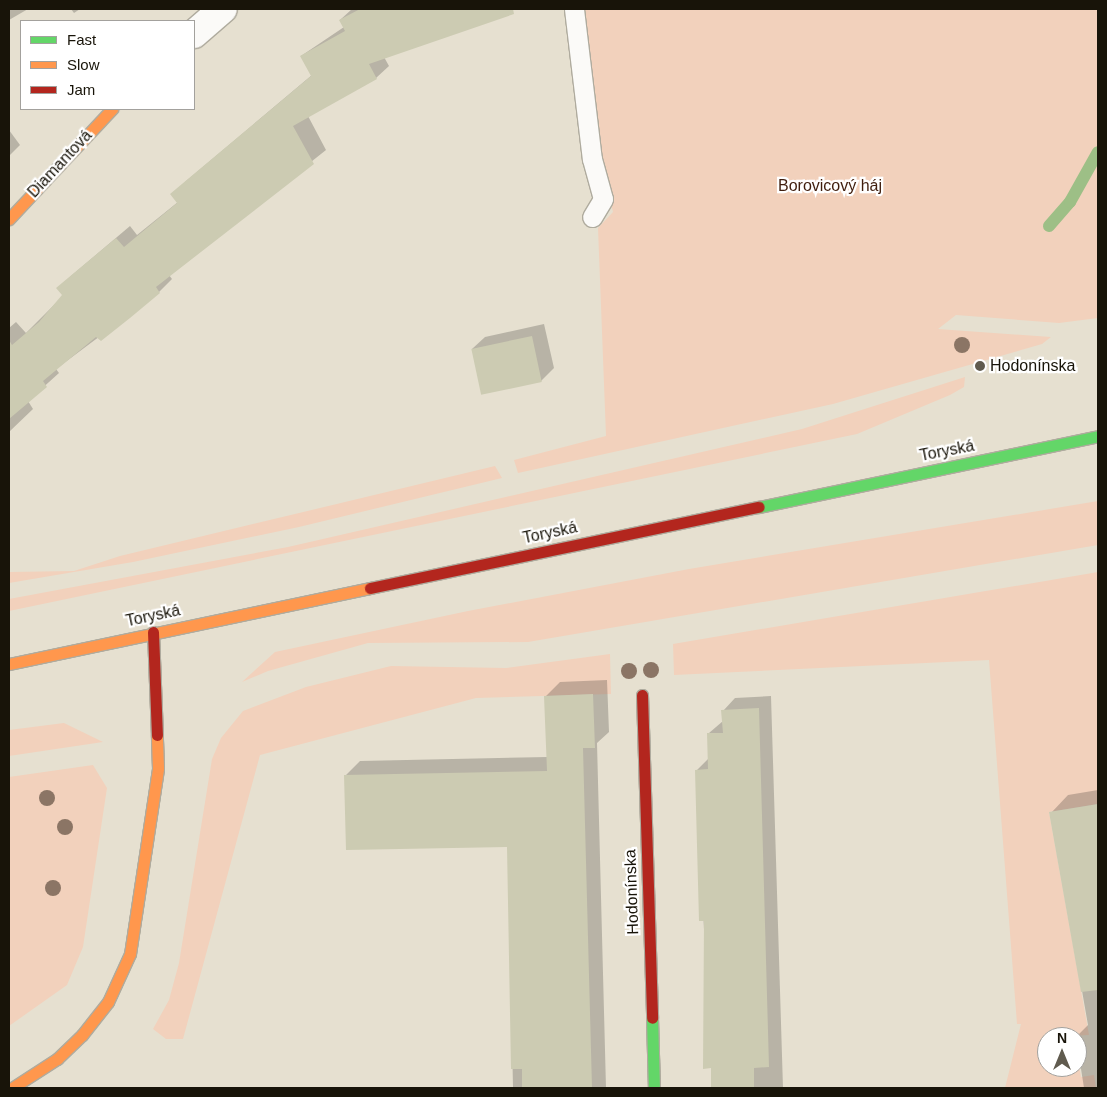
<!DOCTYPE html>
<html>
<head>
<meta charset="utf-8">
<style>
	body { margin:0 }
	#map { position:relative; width:1107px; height:1097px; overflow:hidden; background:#e6e0d0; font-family:Arial,sans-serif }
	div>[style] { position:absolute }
	.green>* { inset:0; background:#f2d1bc }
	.shadow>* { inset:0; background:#0003 }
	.stream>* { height:12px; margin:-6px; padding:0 6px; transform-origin:6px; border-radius:6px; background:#9dbf86 }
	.building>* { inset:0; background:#cccbb2; transform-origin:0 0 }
	.roads { filter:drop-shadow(1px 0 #afab9e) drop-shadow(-1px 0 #afab9e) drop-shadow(0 1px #afab9e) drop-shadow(0 -1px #afab9e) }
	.lane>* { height:19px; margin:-9.5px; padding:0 9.5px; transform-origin:9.5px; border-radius:9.5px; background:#fbfaf8 }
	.street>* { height:28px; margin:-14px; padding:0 14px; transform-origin:14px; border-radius:14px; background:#fbfaf8 }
	.fast>* { height:11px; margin:-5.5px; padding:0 5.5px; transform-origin:5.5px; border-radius:5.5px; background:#63d668 }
	.slow>* { height:11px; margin:-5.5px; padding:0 5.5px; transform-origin:5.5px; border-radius:5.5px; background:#ff974d }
	.jam>* { height:11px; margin:-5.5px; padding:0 5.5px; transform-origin:5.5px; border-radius:5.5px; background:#b3261e }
	.trees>* { width:16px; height:16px; margin:-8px; border-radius:50%; background:#8b7565 }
	.dots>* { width:14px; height:14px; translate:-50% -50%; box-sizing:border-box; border:2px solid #fff; border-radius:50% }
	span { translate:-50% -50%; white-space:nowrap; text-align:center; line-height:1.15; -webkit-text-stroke:4.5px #fff; paint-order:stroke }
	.street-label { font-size:16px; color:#181409 }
	.park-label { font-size:16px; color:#401e0e }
	.poi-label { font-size:16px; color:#181409 }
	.left { translate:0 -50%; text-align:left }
	.frame { position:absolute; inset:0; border:10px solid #181409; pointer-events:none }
	.legend { position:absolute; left:20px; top:20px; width:175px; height:90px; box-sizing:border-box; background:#fff; border:1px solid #a3a19d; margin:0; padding:6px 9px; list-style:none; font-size:15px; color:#181409 }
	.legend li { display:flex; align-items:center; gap:10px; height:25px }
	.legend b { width:25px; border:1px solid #a3a19d }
	.north { position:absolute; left:1037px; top:1027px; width:50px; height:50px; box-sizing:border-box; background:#fff; border:1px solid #a3a19d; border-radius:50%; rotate:0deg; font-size:14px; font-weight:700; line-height:20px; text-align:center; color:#181409 }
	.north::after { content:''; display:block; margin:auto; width:18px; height:22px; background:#605b4f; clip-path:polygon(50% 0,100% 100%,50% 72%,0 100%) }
</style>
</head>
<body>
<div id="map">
	<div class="green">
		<i style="clip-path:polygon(584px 9px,1098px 9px,1098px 318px,1059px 323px,956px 315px,938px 329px,1051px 337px,1042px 344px,833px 404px,518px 473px,514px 460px,606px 436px,598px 228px,613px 212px,596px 139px)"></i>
		<i style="clip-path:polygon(965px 377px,964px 387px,950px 395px,857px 434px,9px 611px,9px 599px,288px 547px,802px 429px)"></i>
		<i style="clip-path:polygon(495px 466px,502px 478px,299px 527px,133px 562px,9px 583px,9px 572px,74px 571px,120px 556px)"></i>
		<i style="clip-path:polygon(1098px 501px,1098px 545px,528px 642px,368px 643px,268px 671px,242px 682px,275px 652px,468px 611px,689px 569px)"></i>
		<i style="clip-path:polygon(1098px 572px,1098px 804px,1049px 812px,1089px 1035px,1047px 1037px,1047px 1067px,1077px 1067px,1077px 1054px,1081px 1077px,1094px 1075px,1096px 1088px,1005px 1088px,1021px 1024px,1017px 1024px,989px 660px,674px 675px,673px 644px)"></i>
		<i style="clip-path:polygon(610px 654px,611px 694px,476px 698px,260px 755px,183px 1039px,166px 1039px,153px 1029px,169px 1000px,179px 963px,212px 759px,221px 738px,243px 711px,306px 687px,391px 666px,506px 668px)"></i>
		<i style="clip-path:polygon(64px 723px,103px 742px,9px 756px,9px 730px)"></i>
		<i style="clip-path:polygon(93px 765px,107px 788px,83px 947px,67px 985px,9px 1026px,9px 777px)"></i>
	</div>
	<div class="shadow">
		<i style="clip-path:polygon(9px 9px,28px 9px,9px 20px)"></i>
		<i style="clip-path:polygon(71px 9px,80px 9px,74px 13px)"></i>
		<i style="clip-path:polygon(352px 9px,466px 9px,470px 20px,384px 57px,389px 66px,376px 78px,308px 116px,326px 150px,169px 275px,172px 279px,159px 292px,56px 369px,59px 373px,28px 401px,33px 409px,9px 432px,9px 328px,16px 322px,26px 333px,64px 295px,58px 288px,71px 276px,130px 226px,137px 235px,178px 202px,185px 182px,312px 75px,301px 56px,344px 27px,340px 20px)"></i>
		<i style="clip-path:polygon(9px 130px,20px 145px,9px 156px)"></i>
		<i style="clip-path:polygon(544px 324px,554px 368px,541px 381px,472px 349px,485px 337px)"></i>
		<i style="clip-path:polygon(607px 680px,609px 732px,597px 743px,606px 1088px,513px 1088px,508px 846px,346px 775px,360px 761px,548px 757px,546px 696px,560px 682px)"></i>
		<i style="clip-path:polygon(771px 696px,783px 1088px,712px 1088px,696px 771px,709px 758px,709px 733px,723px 721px,723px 711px,735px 698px)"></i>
		<i style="clip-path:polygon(1098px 790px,1098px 1088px,1084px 1088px,1076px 1037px,1088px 1025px,1051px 813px,1068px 795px)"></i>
	</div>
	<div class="stream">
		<i style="left:1049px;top:226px;width:32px;rotate:-49deg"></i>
		<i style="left:1070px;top:202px;width:57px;rotate:-60.8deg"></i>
	</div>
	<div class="building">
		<i style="clip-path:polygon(360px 9px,513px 9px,514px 14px,369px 64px,377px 79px,293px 126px,314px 164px,156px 287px,160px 293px,130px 318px,101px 341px,96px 337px,43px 381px,47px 387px,9px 419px,9px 340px,12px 345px,39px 322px,62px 295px,56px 288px,116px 238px,124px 247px,177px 203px,170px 194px,311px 76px,300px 56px,345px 31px,339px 20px)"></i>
		<i style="left:532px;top:336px;width:47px;height:62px;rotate:78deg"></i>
		<i style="clip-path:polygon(593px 694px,595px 748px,583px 748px,592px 1088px,522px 1088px,522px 1069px,511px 1069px,507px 847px,346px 850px,344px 775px,547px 771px,544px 696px)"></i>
		<i style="clip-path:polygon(759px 708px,769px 1067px,754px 1068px,754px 1088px,711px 1088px,711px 1068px,703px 1069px,704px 921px,699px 921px,695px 770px,708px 769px,707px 733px,723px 733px,721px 710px)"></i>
		<i style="clip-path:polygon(1098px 804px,1098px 990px,1081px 992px,1049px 812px)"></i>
	</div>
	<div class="roads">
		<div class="lane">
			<i style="left:574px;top:9px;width:151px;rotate:83.2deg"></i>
			<i style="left:592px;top:159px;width:41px;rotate:74.6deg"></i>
			<i style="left:603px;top:199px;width:21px;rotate:121deg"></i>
		</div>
		<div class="street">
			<i style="left:194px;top:34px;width:38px;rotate:-41deg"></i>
		</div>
		<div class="fast">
			<i style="left:759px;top:507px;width:346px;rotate:-11.8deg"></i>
			<i style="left:652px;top:1018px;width:70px;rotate:88.4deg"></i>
		</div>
		<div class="slow">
			<i style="left:9px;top:219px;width:151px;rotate:-46.9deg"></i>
			<i style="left:9px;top:664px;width:369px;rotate:-11.9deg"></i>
			<i style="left:12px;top:1088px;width:54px;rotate:-32.8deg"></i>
			<i style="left:57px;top:1059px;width:35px;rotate:-44deg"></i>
			<i style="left:82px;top:1035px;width:42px;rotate:-51.8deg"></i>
			<i style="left:108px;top:1002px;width:53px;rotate:-65.4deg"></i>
			<i style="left:130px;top:954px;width:188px;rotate:-81.4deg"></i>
			<i style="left:158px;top:768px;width:33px;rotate:-92deg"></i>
		</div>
		<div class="jam">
			<i style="left:370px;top:588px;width:397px;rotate:-11.8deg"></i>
			<i style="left:153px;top:632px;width:103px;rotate:87.8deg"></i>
			<i style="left:642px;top:695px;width:323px;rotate:88.2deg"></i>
		</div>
	</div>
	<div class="trees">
		<i style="left:962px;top:345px"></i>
		<i style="left:651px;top:670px"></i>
		<i style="left:629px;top:671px"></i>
		<i style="left:47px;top:798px"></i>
		<i style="left:65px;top:827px"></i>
		<i style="left:53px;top:888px"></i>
	</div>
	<div class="dots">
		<i style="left:980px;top:366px;background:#605b4f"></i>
	</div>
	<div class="street-label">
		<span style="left:60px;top:164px;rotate:-47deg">Diamantová</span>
		<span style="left:947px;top:451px;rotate:-11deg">Toryská</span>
		<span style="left:550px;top:533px;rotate:-12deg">Toryská</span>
		<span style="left:153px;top:616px;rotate:-12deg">Toryská</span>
		<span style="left:632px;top:892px;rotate:-92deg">Hodonínska</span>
	</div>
	<div class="park-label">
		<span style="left:830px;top:186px">Borovicový háj</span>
	</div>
	<div class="poi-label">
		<span class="left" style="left:990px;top:366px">Hodonínska</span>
	</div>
	<div class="frame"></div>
	<ul class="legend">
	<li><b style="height:6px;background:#63d668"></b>Fast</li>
	<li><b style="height:6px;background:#ff974d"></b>Slow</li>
	<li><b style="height:6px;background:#b3261e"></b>Jam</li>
	</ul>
	<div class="north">N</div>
</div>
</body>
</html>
